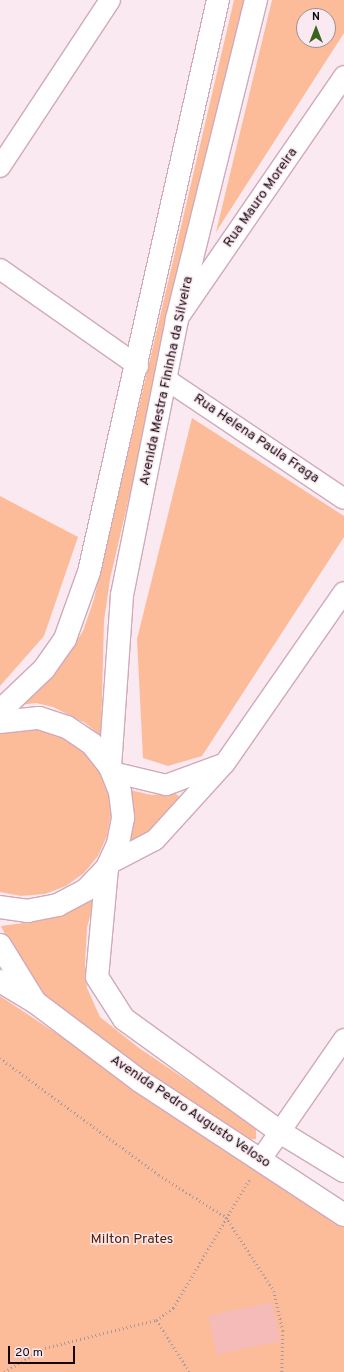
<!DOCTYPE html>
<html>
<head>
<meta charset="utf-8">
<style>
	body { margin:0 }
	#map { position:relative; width:344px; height:1372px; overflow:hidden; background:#fae9f0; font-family:Overpass,sans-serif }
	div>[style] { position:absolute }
	.green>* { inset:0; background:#fcbc9a }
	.building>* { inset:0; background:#f4bbb9; transform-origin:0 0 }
	.path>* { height:2.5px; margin-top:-1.25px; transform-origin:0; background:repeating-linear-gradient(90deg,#a7989e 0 1px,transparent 0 4px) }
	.roads { filter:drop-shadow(1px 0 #d0aaba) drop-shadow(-1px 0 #d0aaba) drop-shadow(0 1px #d0aaba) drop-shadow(0 -1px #d0aaba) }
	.street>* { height:20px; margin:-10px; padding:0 10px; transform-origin:10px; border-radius:10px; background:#fff }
	.secondary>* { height:22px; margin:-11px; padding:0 11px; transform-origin:11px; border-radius:11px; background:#fff }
	.primary>* { height:22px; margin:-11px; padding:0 11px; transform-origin:11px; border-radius:11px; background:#fff }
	span { translate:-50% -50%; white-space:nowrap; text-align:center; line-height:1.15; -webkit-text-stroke:3px #fae9f0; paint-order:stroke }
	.street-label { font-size:14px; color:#14080d }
	.park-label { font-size:14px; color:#522100 }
	.north { position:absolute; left:296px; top:8px; width:40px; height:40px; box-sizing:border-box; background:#fae9f0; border:1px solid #9e8f95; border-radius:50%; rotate:0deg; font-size:11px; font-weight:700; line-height:16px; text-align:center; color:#14080d }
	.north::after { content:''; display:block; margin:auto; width:14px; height:18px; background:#39631f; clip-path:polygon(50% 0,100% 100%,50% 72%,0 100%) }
	.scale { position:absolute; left:8px; top:1346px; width:67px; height:18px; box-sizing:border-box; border:2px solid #14080d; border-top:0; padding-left:5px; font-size:12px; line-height:14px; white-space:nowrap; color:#14080d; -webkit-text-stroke:3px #fae9f0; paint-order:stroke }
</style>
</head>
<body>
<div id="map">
	<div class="green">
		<i style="clip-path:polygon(234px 0,245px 0,110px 579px,104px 621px,101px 736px,85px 723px,53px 707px,36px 703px,19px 705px,62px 664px,83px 631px,94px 599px)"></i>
		<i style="clip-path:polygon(evenodd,272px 0,344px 0,344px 33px,216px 232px,272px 0,304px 16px,328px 16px,328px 40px,304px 40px,304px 16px)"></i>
		<i style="clip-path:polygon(192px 418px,344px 516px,344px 537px,202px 756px,168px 766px,143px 758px,137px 639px)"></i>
		<i style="clip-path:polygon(0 496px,78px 537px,44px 636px,0 686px)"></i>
		<i style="clip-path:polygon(29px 726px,51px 730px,88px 753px,101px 772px,109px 792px,111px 814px,107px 836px,98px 856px,84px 873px,66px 886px,45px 894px,21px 896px,0 892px,0 730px)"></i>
		<i style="clip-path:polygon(125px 784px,134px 791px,152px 795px,175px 793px,182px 799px,164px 816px,151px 833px,122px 853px)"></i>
		<i style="clip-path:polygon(97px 888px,87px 928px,85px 963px,87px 988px,100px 1017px,139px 1048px,256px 1127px,256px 1139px,241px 1140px,47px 1001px,21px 967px,1px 926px,39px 921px,65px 913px)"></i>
		<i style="clip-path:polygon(0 996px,344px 1224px,344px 1372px,0 1372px)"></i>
	</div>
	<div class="building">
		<i style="left:272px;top:1302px;width:40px;height:65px;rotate:78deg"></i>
	</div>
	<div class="path">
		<i style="left:0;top:1058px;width:197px;rotate:36.3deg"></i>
		<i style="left:159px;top:1175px;width:79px;rotate:32.1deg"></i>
		<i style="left:226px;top:1217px;width:88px;rotate:57deg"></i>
		<i style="left:274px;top:1291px;width:41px;rotate:77.3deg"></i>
		<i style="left:283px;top:1331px;width:41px;rotate:91.4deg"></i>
		<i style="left:4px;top:1372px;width:48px;rotate:-30.3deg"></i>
		<i style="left:45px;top:1348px;width:114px;rotate:-14.2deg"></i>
		<i style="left:189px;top:1372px;width:62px;rotate:-122.4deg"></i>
		<i style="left:156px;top:1320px;width:21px;rotate:-35deg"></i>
		<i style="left:173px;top:1308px;width:149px;rotate:-59.3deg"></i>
	</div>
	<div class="roads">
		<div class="street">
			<i style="left:0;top:167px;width:200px;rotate:-56.6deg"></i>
			<i style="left:0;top:269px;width:169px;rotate:35.1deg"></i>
			<i style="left:180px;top:315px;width:290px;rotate:-55.5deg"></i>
			<i style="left:167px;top:380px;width:213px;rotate:33.9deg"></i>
			<i style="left:112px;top:772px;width:56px;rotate:13.5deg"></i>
			<i style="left:166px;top:785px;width:58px;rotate:-20.3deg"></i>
			<i style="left:109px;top:864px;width:52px;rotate:-27.6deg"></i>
			<i style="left:155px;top:840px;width:104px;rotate:-47.7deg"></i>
			<i style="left:225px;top:763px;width:208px;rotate:-55.2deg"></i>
			<i style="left:261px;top:1159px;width:146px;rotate:-55.3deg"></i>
		</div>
		<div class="secondary">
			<i style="left:0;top:981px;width:41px;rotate:31deg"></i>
		</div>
		<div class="primary">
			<i style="left:0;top:711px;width:61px;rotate:-43.7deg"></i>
			<i style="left:44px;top:669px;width:37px;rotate:-55deg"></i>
			<i style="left:65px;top:639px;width:71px;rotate:-70.3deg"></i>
			<i style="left:89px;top:572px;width:586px;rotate:-77.29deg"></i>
			<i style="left:0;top:722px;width:39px;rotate:-6deg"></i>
			<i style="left:39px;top:718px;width:29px;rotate:18deg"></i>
			<i style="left:67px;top:727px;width:30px;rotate:34deg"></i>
			<i style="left:92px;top:744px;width:29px;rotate:52deg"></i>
			<i style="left:110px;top:767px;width:27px;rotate:68deg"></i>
			<i style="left:120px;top:792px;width:26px;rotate:83deg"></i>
			<i style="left:123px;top:818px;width:26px;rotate:101deg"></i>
			<i style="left:118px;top:844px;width:26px;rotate:115deg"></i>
			<i style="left:107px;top:868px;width:30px;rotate:134deg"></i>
			<i style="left:86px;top:890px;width:32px;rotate:152deg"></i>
			<i style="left:58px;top:905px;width:31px;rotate:169deg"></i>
			<i style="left:28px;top:911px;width:28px;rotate:-172deg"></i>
			<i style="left:110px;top:767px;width:172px;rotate:-86deg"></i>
			<i style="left:122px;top:595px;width:281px;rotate:-78.7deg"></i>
			<i style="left:177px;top:319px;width:329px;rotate:-76.1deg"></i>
			<i style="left:107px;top:868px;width:109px;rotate:95.2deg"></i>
			<i style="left:97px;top:977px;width:50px;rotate:57.3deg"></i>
			<i style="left:124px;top:1019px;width:193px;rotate:35.9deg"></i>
			<i style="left:280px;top:1132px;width:75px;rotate:31.4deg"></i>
			<i style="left:0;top:945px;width:67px;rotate:58.4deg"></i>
			<i style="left:35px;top:1002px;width:131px;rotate:37deg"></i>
			<i style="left:140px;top:1081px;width:244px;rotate:33.3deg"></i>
		</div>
	</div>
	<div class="street-label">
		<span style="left:261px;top:198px;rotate:-55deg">Rua Mauro Moreira</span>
		<span style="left:167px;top:381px;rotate:-78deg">Avenida Mestra Fininha da Silveira</span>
		<span style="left:256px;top:439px;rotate:34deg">Rua Helena Paula Fraga</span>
		<span style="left:190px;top:1112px;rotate:34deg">Avenida Pedro Augusto Veloso</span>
	</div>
	<div class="park-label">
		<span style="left:132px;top:1240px">Milton Prates</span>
	</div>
	<div class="north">N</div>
	<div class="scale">20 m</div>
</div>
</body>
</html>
